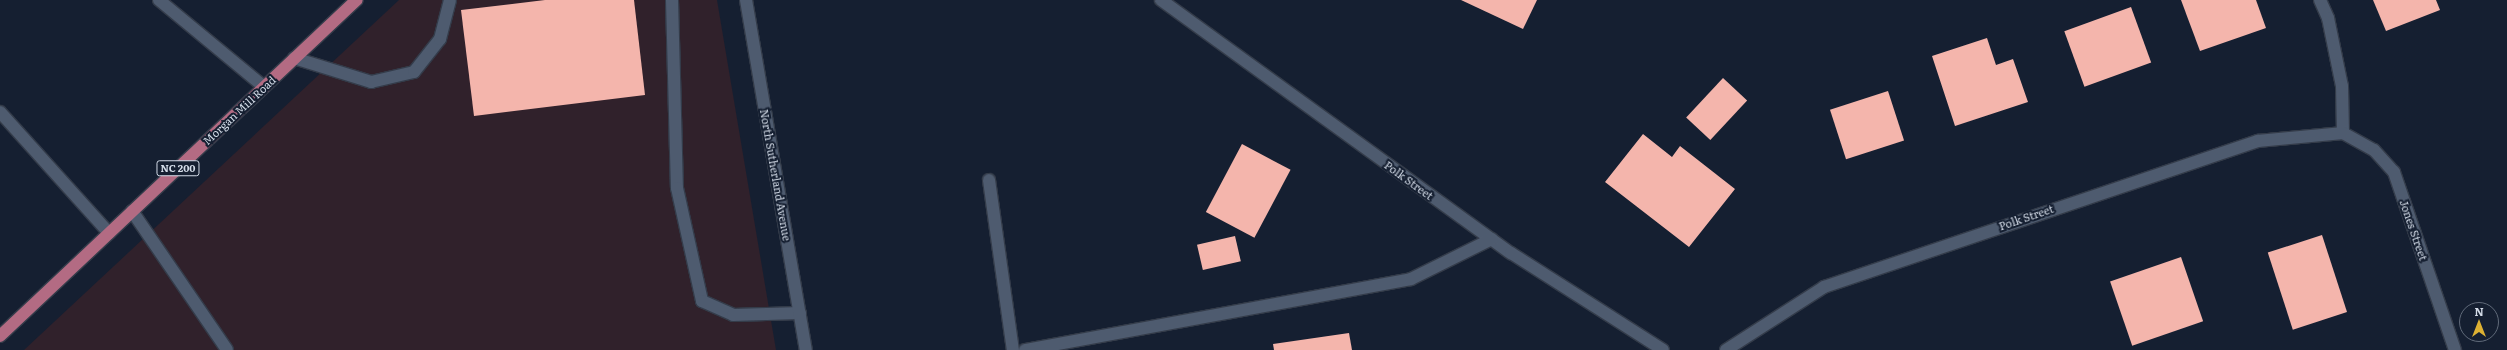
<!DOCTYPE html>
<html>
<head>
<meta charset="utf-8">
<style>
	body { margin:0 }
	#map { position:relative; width:2507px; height:350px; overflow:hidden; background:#151f31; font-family:Literata,serif }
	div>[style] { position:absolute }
	.commercial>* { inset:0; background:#30212b }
	.building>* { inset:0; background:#f4b5ac; transform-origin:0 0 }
	.roads { filter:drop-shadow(1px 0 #343c4a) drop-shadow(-1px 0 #343c4a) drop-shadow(0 1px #343c4a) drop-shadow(0 -1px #343c4a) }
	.minor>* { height:12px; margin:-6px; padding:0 6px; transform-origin:6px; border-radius:6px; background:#4e5b6f }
	.major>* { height:12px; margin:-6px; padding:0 6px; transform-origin:6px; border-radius:6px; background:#b36b83 }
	span { translate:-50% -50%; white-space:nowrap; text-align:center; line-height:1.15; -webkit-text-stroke:4px #151f31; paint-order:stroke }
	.shield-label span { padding:1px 3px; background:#151f31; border:1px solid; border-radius:3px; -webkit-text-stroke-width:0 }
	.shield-label { font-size:10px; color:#d4dce8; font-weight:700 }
	.street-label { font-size:11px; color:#d4dce8 }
	.north { position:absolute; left:2459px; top:302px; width:40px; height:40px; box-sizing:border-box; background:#151f31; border:1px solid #616b7a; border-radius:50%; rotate:0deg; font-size:11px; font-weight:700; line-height:16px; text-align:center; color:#d4dce8 }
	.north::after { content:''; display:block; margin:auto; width:14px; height:18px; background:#ddb133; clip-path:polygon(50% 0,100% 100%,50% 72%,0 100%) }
</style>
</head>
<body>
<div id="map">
	<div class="commercial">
		<i style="clip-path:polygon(399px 0,717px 0,776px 350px,24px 350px)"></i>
	</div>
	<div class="building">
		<i style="clip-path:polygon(545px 0,634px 0,645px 95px,474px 116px,461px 10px)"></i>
		<i style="clip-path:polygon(1461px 0,1537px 0,1523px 29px)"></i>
		<i style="clip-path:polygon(2181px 0,2256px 0,2266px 28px,2200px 51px)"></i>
		<i style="clip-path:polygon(2373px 0,2436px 0,2440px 10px,2386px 31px)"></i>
		<i style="left:2131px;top:7px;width:59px;height:71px;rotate:70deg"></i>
		<i style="clip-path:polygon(1987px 38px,1996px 65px,2013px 59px,2028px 102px,1955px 126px,1932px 56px)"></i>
		<i style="left:1723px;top:78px;width:33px;height:54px;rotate:43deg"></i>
		<i style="left:1888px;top:91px;width:52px;height:61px;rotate:72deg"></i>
		<i style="clip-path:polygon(1643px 134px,1672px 157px,1680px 146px,1735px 189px,1689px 247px,1605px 182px)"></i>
		<i style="left:1242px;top:144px;width:55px;height:77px;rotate:28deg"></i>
		<i style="left:2322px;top:235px;width:81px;height:57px;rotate:72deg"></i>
		<i style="left:1235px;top:236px;width:26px;height:39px;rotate:77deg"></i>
		<i style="left:2181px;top:257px;width:68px;height:75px;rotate:71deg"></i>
		<i style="clip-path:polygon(1349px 333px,1352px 350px,1274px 350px,1273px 344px)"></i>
	</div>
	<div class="roads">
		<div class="minor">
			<i style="left:159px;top:0;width:136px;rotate:39.6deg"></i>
			<i style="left:672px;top:0;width:188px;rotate:88.5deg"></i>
			<i style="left:677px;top:188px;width:116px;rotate:77.5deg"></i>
			<i style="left:702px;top:301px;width:34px;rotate:24deg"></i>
			<i style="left:733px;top:315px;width:67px;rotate:-1.7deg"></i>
			<i style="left:746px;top:0;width:355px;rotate:80.3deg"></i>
			<i style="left:1161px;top:0;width:432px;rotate:35.9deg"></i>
			<i style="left:1511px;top:253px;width:180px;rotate:32.5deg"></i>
			<i style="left:2320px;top:0;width:20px;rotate:66deg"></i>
			<i style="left:2328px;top:18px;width:69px;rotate:78.4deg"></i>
			<i style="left:2342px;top:86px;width:47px;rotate:88.8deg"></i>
			<i style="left:294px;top:58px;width:81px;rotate:17.3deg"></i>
			<i style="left:371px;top:82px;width:44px;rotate:-13.1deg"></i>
			<i style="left:414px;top:72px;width:42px;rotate:-51.8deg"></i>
			<i style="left:440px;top:39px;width:40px;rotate:-75.6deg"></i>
			<i style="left:0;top:112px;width:163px;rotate:48deg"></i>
			<i style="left:2343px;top:133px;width:35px;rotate:29deg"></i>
			<i style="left:2374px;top:150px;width:30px;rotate:48deg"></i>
			<i style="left:2394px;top:172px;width:188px;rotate:71.1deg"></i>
			<i style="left:989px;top:180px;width:172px;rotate:82deg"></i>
			<i style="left:132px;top:211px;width:168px;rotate:55.6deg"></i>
			<i style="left:1025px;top:350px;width:392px;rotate:-10.4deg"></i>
			<i style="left:1411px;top:279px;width:90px;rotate:-26.3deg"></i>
			<i style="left:1726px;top:350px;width:117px;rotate:-32.7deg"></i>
			<i style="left:1824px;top:287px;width:458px;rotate:-18.6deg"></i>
			<i style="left:2258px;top:141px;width:85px;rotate:-5.4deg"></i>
		</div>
		<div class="major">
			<i style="left:0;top:336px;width:490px;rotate:-43.3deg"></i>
		</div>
	</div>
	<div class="shield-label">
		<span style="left:178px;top:168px">NC 200</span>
	</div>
	<div class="street-label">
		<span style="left:239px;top:110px;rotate:-43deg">Morgan Mill Road</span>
		<span style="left:776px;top:175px;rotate:80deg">North Sutherland Avenue</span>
		<span style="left:1409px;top:180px;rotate:36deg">Polk Street</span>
		<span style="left:2026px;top:217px;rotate:-19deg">Polk Street</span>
		<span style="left:2414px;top:230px;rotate:71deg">Jones Street</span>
	</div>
	<div class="north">N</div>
</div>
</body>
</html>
